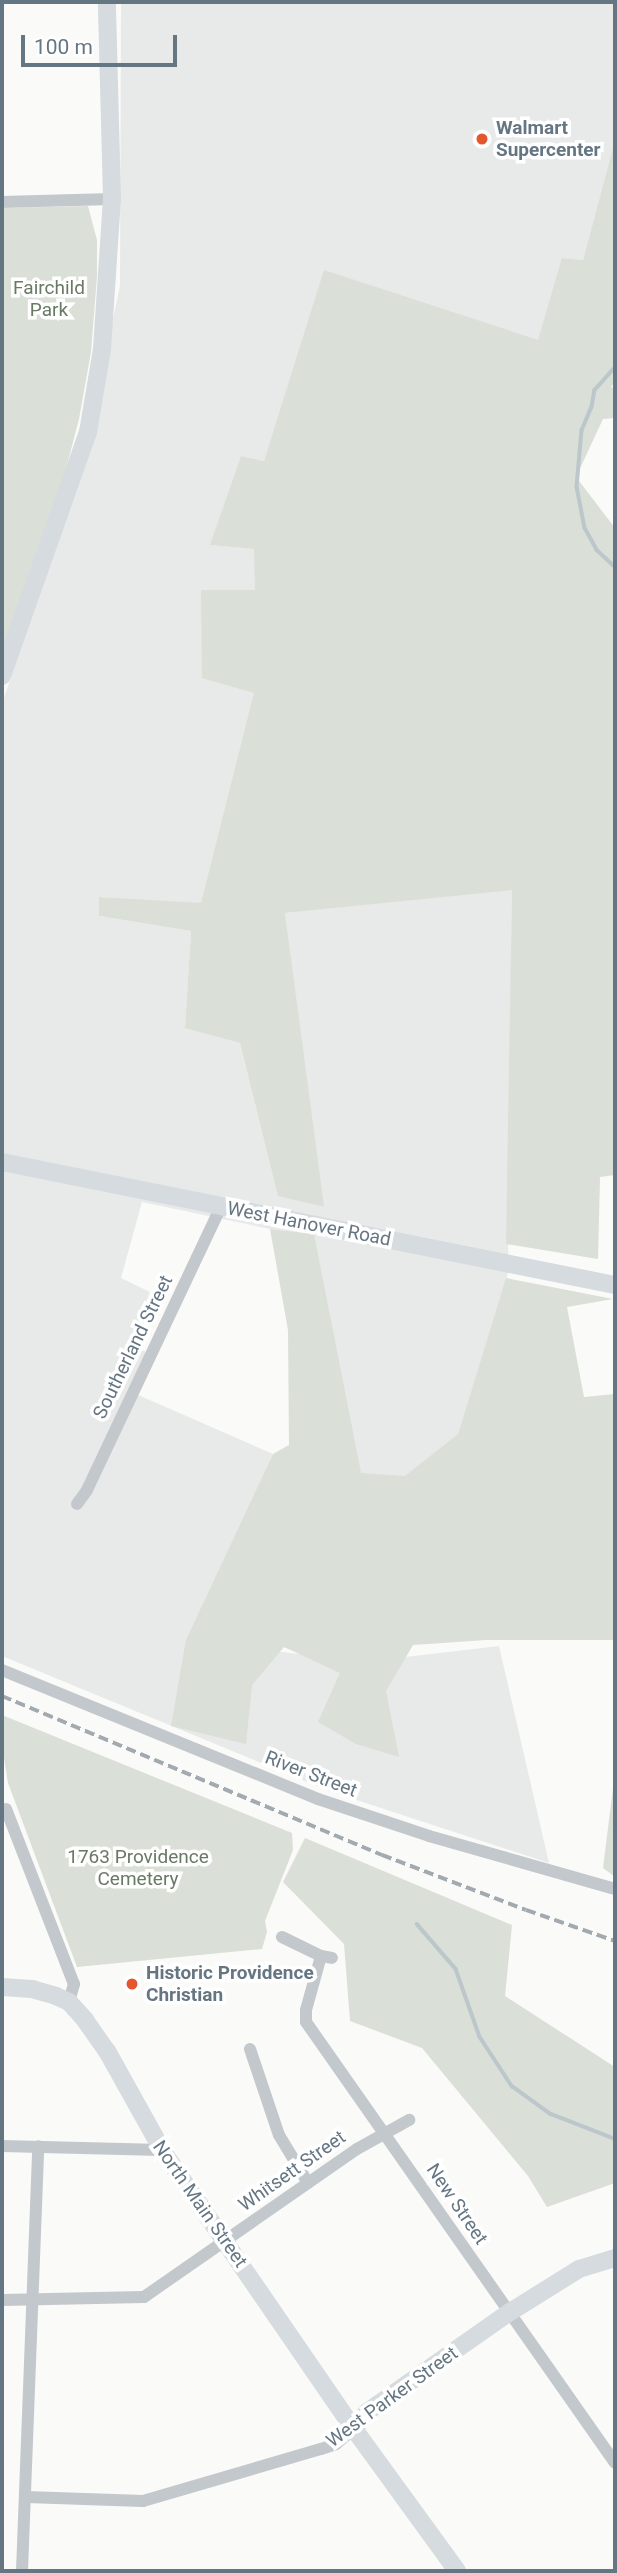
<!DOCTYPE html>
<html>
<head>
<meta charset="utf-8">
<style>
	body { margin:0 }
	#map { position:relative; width:617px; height:2573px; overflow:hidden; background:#fafaf8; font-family:Roboto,sans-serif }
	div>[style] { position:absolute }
	.built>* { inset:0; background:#e8e9e9 }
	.green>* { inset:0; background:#dadfd7 }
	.stream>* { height:3.5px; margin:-1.75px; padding:0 1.75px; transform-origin:1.75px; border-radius:1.75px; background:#bbc7cb }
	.street>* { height:12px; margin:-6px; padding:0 6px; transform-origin:6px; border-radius:6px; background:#c3c8cc }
	.secondary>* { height:18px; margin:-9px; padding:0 9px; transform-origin:9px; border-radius:9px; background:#d6dbdf }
	.rail>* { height:3.5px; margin-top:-1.75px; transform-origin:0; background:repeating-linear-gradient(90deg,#a2aab0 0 10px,transparent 0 15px) }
	.dots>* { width:19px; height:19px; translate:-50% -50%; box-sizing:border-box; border:4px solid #fff; border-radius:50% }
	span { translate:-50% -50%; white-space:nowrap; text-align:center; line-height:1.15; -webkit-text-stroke:7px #fff; paint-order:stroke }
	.poi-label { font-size:19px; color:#657683; font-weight:700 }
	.left { translate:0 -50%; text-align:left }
	.park-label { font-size:19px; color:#687a64 }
	.street-label { font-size:19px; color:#657683 }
	.frame { position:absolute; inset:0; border:4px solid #657683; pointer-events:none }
	.scale { position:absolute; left:21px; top:35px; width:156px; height:32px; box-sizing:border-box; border:4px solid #657683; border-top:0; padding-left:9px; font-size:21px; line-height:24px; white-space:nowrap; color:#657683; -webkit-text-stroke:5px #fff; paint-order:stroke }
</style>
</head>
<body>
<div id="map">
	<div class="built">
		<i style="clip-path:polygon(121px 2px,615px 2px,615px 140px,583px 260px,563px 258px,520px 401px,306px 334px,264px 461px,241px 456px,211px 545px,255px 549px,255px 590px,201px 590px,255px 692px,201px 904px,100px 897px,99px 916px,191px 931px,185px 1027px,240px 1043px,278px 1195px,323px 1207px,285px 913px,512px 889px,508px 1273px,458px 1434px,399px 1482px,360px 1473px,317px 1346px,314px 1234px,270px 1229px,142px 1202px,121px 1278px,150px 1292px,129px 1345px,149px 1353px,136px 1394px,273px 1454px,187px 1640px,363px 1662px,499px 1646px,549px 1863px,329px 1791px,2px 1656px,2px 704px,81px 470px,120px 286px)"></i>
	</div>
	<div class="green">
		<i style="clip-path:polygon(615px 140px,615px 382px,611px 387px,615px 389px,615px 418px,603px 419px,576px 477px,615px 528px,615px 1175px,600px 1177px,598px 1259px,506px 1244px,512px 890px,285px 913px,324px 1207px,278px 1196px,240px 1043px,185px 1028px,191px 931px,99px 916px,99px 897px,201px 903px,254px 693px,202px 678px,201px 590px,255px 590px,254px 549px,210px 545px,241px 456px,264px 461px,324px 270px,538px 340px,562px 258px,583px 260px)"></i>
		<i style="clip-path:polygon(88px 206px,97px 240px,97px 276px,91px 352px,79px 419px,61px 488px,2px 663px,2px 208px)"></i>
		<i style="clip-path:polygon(270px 1229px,314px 1234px,361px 1473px,405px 1476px,458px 1434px,506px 1278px,613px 1299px,567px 1307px,584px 1397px,615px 1394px,615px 1640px,486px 1640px,413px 1645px,386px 1691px,399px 1757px,356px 1744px,318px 1722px,340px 1673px,284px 1647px,252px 1685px,246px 1744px,171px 1726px,186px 1640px,273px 1454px,289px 1445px,288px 1330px)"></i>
		<i style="clip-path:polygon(2px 1715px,292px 1833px,293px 1850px,265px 1921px,267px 1932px,262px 1949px,77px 1967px,8px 1783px,2px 1745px)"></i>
		<i style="clip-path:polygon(615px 1729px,615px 1877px,603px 1868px,613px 1788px)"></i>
		<i style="clip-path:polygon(305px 1838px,512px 1925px,505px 1996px,615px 2067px,615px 2183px,547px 2207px,528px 2176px,422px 2048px,350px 2021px,344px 1944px,283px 1882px)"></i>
	</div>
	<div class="stream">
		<i style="left:615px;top:368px;width:30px;rotate:132deg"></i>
		<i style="left:595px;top:390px;width:17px;rotate:100deg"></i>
		<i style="left:592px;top:407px;width:25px;rotate:113deg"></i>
		<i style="left:582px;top:430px;width:57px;rotate:95deg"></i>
		<i style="left:577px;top:487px;width:42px;rotate:79deg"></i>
		<i style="left:585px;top:528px;width:25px;rotate:61deg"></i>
		<i style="left:597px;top:550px;width:25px;rotate:43deg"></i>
		<i style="left:417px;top:1924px;width:60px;rotate:49.1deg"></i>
		<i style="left:456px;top:1969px;width:72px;rotate:70.6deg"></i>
		<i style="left:480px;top:2037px;width:59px;rotate:56.9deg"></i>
		<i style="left:512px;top:2086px;width:48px;rotate:35.7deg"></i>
		<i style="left:551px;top:2114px;width:69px;rotate:21.3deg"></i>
	</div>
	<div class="street">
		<i style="left:2px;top:202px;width:110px;rotate:-1.6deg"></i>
		<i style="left:77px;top:1504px;width:17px;rotate:-54deg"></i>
		<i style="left:87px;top:1490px;width:314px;rotate:-64.7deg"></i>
		<i style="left:2px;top:1670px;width:341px;rotate:22.2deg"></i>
		<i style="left:318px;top:1799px;width:117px;rotate:18.4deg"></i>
		<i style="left:429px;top:1836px;width:193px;rotate:15.9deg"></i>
		<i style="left:6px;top:1809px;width:188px;rotate:68.8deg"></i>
		<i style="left:74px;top:1984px;width:19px;rotate:106deg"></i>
		<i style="left:282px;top:1937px;width:43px;rotate:26deg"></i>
		<i style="left:321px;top:1956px;width:11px;rotate:10deg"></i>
		<i style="left:321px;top:1956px;width:56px;rotate:105.5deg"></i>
		<i style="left:306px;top:2010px;width:12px;rotate:90deg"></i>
		<i style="left:306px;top:2022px;width:538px;rotate:54.98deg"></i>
		<i style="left:250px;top:2049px;width:91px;rotate:71.4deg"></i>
		<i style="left:279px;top:2135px;width:56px;rotate:58.9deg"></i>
		<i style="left:2px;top:2146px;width:160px;rotate:1.4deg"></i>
		<i style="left:2px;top:2300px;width:142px;rotate:-1.2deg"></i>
		<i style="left:144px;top:2297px;width:259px;rotate:-34.8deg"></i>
		<i style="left:357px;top:2149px;width:60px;rotate:-29.1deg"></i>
		<i style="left:26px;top:2497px;width:117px;rotate:2deg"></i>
		<i style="left:143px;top:2501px;width:185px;rotate:-16.3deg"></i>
		<i style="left:321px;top:2449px;width:16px;rotate:-18deg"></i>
		<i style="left:336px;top:2444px;width:23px;rotate:-40deg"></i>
		<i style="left:22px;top:2571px;width:425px;rotate:-87.8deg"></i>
	</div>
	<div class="secondary">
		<i style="left:2px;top:676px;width:259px;rotate:-70.6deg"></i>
		<i style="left:88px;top:432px;width:84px;rotate:-80.4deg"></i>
		<i style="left:102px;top:349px;width:150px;rotate:-86.2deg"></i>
		<i style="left:112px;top:199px;width:197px;rotate:-91.5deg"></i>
		<i style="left:2px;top:1162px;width:625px;rotate:11.35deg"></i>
		<i style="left:2px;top:1987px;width:30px;rotate:4deg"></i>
		<i style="left:32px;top:1989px;width:25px;rotate:16deg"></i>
		<i style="left:56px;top:1996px;width:14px;rotate:25deg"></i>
		<i style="left:69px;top:2002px;width:24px;rotate:48deg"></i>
		<i style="left:85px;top:2020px;width:38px;rotate:55deg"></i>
		<i style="left:107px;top:2051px;width:113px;rotate:60.9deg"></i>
		<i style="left:162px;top:2150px;width:339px;rotate:55.5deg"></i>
		<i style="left:354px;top:2429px;width:175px;rotate:54deg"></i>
		<i style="left:354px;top:2429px;width:21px;rotate:-53deg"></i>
		<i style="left:367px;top:2412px;width:174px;rotate:-35deg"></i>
		<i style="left:510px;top:2312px;width:81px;rotate:-31.9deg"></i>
		<i style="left:579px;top:2269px;width:38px;rotate:-17deg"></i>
	</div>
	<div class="rail">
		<i style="left:2px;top:1696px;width:412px;rotate:22.7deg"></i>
		<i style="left:382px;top:1855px;width:154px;rotate:20.9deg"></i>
		<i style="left:526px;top:1910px;width:94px;rotate:19.2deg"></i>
	</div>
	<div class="dots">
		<i style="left:482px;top:139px;background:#e4572e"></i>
		<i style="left:132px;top:1984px;background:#e4572e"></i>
	</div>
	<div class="poi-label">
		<span class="left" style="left:496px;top:139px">Walmart<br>Supercenter</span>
		<span class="left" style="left:146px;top:1984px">Historic Providence<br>Christian</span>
	</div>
	<div class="park-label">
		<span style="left:49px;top:299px">Fairchild<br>Park</span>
		<span style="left:138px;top:1868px">1763 Providence<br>Cemetery</span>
	</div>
	<div class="street-label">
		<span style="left:309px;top:1224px;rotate:11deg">West Hanover Road</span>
		<span style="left:133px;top:1347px;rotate:-64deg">Southerland Street</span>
		<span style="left:311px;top:1774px;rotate:21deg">River Street</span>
		<span style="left:292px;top:2171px;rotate:-35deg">Whitsett Street</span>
		<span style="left:200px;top:2204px;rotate:55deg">North Main Street</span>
		<span style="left:457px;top:2204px;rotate:56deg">New Street</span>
		<span style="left:392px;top:2397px;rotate:-36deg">West Parker Street</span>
	</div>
	<div class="frame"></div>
	<div class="scale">100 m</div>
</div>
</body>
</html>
